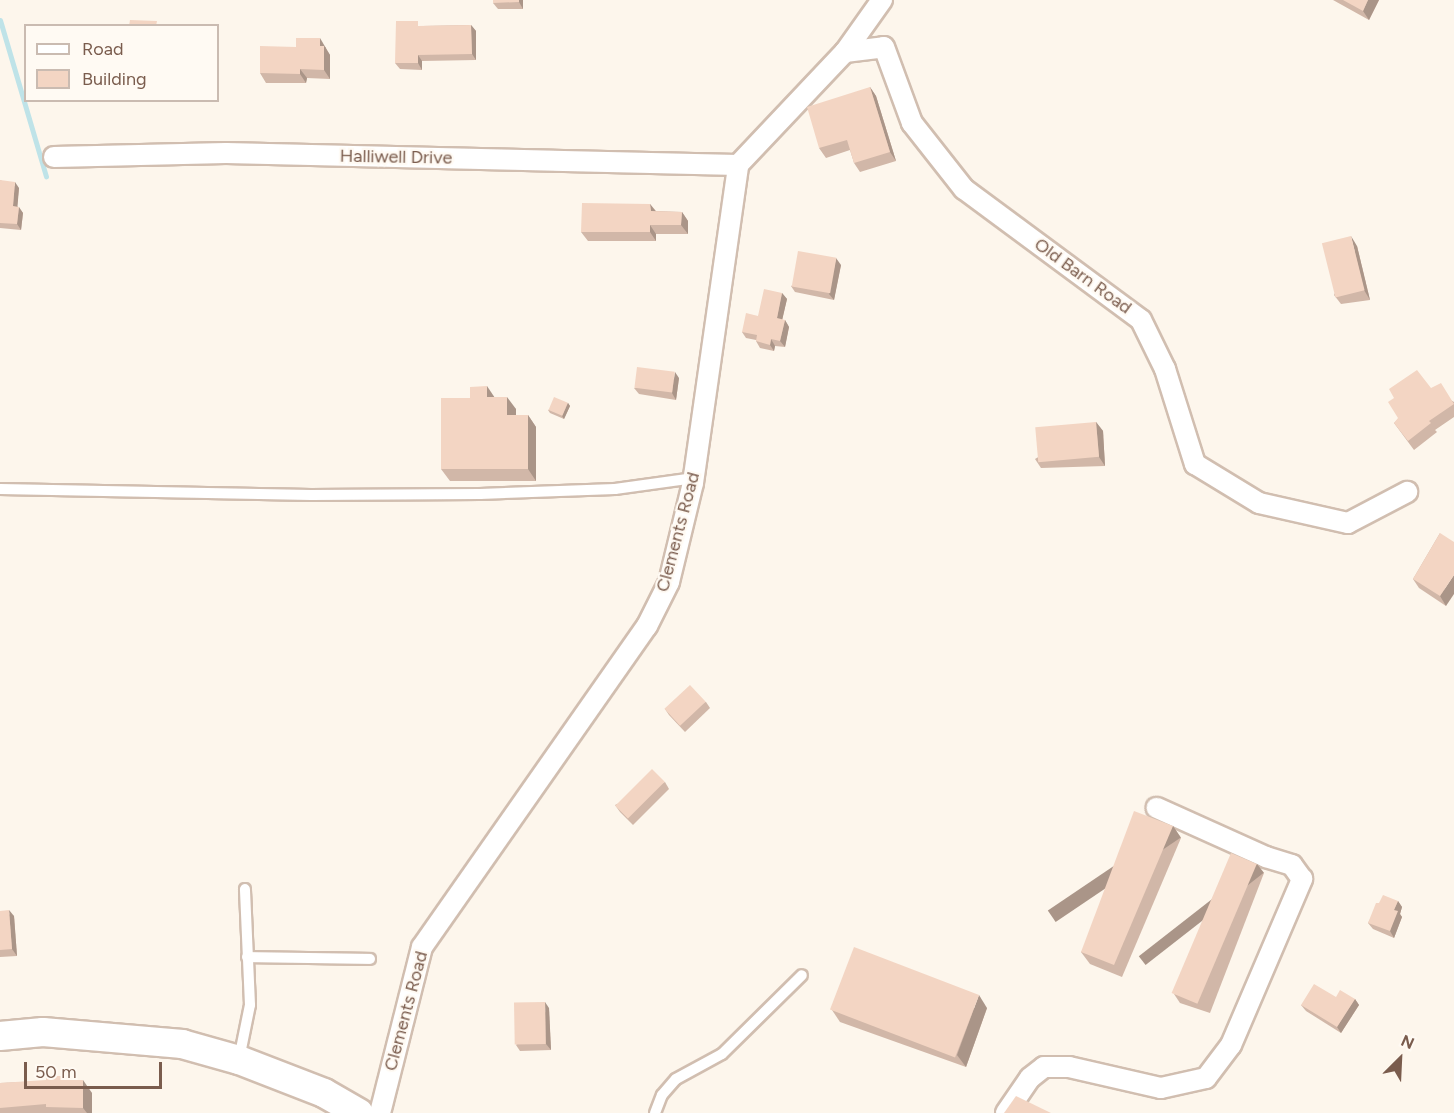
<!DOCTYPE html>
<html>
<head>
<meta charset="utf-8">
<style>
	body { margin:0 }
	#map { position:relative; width:1454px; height:1113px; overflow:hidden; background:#fdf6ec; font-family:Figtree,sans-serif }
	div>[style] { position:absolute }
	.stream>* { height:5px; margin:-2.5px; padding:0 2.5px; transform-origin:2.5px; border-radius:2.5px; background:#bfe3e8 }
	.roads { filter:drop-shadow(2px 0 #d1beb0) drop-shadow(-2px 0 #d1beb0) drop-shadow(0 2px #d1beb0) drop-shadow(0 -2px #d1beb0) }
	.lane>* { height:10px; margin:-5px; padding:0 5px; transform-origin:5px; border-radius:5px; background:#fff }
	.street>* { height:20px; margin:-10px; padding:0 10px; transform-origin:10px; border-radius:10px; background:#fff }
	.secondary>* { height:28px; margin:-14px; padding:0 14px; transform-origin:14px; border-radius:14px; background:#fff }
	.wall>* { inset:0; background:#d1b7a8 }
	.shaded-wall>* { inset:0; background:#aa9588; transform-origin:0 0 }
	.building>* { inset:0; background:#f3d5c3; transform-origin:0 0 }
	span { translate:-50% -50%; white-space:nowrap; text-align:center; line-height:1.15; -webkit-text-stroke:4.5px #fffaf3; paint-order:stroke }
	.street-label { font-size:18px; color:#7a5c4d }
	.legend { position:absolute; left:24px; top:24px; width:195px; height:78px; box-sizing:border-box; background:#fffaf3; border:2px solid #cabbb1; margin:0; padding:8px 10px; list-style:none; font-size:18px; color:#7a5c4d }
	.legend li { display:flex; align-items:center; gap:12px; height:30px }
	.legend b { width:30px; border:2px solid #cabbb1 }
	.north { position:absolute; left:1370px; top:1029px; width:60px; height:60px; -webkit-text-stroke:4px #fffaf3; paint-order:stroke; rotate:24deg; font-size:16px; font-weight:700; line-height:24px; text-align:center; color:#7a5c4d }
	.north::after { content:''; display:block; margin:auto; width:21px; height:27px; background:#7a5c4d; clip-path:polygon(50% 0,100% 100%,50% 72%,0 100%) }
	.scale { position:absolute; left:24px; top:1062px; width:138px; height:27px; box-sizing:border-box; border:3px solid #7a5c4d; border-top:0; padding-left:8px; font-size:18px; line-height:21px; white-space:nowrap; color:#7a5c4d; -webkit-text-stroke:4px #fffaf3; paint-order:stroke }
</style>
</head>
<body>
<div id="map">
	<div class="stream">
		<i style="left:0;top:20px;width:163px;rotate:73.6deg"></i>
	</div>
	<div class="roads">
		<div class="lane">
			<i style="left:0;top:489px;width:311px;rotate:1.1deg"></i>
			<i style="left:311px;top:495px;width:169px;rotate:-0.3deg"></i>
			<i style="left:480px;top:494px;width:135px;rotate:-2.1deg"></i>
			<i style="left:615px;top:489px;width:80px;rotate:-7.9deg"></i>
			<i style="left:247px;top:957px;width:123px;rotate:0.9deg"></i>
			<i style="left:239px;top:1059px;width:55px;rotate:-78.5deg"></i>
			<i style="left:250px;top:1005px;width:116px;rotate:-92.5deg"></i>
			<i style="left:655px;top:1113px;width:19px;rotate:-69deg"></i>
			<i style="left:662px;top:1095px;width:21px;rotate:-49deg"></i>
			<i style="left:676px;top:1079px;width:52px;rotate:-28.5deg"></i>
			<i style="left:722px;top:1054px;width:112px;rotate:-44.6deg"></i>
		</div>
		<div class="street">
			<i style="left:845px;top:52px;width:39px;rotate:-7deg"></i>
			<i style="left:884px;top:47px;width:81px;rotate:69.8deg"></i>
			<i style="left:912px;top:123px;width:84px;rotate:51.8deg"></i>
			<i style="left:964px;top:189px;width:220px;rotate:36.5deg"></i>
			<i style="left:1141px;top:320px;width:55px;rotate:63.9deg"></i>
			<i style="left:1165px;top:369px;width:100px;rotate:72.5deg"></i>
			<i style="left:1195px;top:464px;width:75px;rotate:31.4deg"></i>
			<i style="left:1259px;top:503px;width:91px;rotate:12.7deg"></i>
			<i style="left:1348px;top:523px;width:67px;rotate:-27.7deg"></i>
			<i style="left:54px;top:157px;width:172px;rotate:-1.3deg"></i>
			<i style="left:226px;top:153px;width:512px;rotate:1.34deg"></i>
			<i style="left:380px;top:1113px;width:171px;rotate:-75.8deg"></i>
			<i style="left:422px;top:947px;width:392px;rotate:-55deg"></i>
			<i style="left:647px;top:626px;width:49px;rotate:-63.4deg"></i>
			<i style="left:669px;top:582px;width:102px;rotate:-76.4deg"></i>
			<i style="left:693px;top:483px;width:321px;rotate:-81.9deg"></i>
			<i style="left:738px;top:165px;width:156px;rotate:-46.6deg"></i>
			<i style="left:845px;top:52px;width:64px;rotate:-54.6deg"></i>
			<i style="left:1006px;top:1113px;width:42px;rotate:-55.6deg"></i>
			<i style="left:1030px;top:1078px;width:18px;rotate:-38deg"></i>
			<i style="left:1044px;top:1067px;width:25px"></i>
			<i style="left:1069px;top:1067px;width:94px;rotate:12.9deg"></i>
			<i style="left:1161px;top:1088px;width:46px;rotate:-12.5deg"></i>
			<i style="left:1206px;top:1078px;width:41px;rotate:-52.9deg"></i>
			<i style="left:1231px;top:1045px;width:181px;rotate:-66.8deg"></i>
			<i style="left:1302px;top:879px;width:17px;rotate:-126deg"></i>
			<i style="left:1292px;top:865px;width:27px;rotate:-163deg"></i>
			<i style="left:1266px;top:857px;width:120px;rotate:-155.8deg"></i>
		</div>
		<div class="secondary">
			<i style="left:0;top:1036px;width:43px;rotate:-5.3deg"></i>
			<i style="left:43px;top:1032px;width:140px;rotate:4.9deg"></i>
			<i style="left:182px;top:1044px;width:59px;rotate:15.7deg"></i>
			<i style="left:239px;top:1060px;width:91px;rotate:21.2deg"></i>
			<i style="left:324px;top:1093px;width:40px;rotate:29.7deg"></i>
		</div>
	</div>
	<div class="wall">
		<i style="clip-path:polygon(493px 0,523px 0,523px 9px,498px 9px,493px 3px)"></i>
		<i style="clip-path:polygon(1333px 0,1379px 0,1369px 20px)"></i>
		<i style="clip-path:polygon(471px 25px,476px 31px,476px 60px,422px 61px,422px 70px,400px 69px,395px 63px,422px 26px)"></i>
		<i style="clip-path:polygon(326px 47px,326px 49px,330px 55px,330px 79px,307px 78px,306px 83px,266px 83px,260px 73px)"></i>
		<i style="clip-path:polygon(870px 87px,876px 96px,896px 161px,860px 172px,854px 163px,850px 150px,826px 158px,819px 148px)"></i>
		<i style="clip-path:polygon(0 180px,19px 188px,17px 206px,23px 213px,21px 230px,0 228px)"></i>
		<i style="clip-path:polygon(650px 204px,656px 211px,682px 212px,688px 221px,688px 234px,656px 234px,656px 241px,588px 241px,581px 232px)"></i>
		<i style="clip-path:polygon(1357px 246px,1370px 300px,1341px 304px,1334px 295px)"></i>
		<i style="clip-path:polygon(841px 265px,834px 300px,795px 292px,791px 286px)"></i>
		<i style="clip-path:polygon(782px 293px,787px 299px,782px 320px,785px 320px,789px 327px,785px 347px,775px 346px,774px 351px,760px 348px,756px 341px,756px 340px,746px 338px,742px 332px)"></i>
		<i style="clip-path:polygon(679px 378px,676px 400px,639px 394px,634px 388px)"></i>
		<i style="clip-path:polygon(1431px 388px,1454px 402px,1454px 417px,1435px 430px,1437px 432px,1414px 450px,1394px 423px)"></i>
		<i style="clip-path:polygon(494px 397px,516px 409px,516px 415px,528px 415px,536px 427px,536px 481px,450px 481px,441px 469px,470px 398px)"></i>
		<i style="clip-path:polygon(568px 403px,570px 406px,564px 419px,550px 413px,548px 410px)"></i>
		<i style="clip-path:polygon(1096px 422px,1103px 431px,1105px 466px,1041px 468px,1035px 459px)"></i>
		<i style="clip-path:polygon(1440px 533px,1446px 606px,1419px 588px,1413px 579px)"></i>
		<i style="clip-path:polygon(706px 702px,710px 708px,685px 732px,669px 715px,665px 709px)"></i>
		<i style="clip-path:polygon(665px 782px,669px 789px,633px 825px,620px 812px,615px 805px)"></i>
		<i style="clip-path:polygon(1173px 826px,1181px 838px,1122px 977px,1090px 964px,1081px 952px)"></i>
		<i style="clip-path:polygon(1257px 864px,1264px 873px,1210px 1013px,1180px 1003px,1174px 994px)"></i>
		<i style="clip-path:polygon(1398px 901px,1402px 907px,1400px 914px,1402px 917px,1394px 938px,1373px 929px,1368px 923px,1379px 903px)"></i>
		<i style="clip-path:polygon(0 911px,14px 916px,17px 956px,0 957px)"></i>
		<i style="clip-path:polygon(1336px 997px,1355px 999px,1359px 1005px,1341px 1033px,1306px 1011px,1301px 1005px)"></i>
		<i style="clip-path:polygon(549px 1008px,551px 1050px,520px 1051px,516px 1045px)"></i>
		<i style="clip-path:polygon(987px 1008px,966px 1067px,840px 1022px,832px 1010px)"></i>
		<i style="clip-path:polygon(65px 1080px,92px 1093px,92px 1113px,0 1113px,0 1083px)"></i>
	</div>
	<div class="shaded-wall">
		<i style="clip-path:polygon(519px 0,523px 0,523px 9px,519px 2px)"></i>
		<i style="clip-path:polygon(1368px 0,1379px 0,1369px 20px,1363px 11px)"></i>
		<i style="clip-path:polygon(471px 25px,476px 31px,476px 60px,472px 54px)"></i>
		<i style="clip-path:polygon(320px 38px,330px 55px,330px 79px,324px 70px,320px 46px)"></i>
		<i style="clip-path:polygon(418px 55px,422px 61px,422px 70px,418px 63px)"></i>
		<i style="clip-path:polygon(300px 69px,307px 78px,306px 83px,300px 74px)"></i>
		<i style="clip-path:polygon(870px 87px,876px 96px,896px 161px,890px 152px)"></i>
		<i style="clip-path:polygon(15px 182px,19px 188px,17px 212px,13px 206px)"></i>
		<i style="clip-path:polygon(650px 204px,657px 213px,651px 211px)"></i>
		<i style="clip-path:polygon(19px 207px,23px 213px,21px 230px,17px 224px)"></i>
		<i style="clip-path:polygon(682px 212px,688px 221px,688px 234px,681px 225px)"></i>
		<i style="clip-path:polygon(650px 225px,656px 234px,656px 241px,650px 232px)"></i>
		<i style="clip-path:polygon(1351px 236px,1357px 246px,1370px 300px,1364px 290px)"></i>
		<i style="clip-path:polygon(836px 258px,841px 265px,834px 300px,829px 294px)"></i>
		<i style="clip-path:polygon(782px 293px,787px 299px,781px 325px,777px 318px)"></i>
		<i style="clip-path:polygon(785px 320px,789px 327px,785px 347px,780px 341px)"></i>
		<i style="clip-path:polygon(771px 339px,775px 346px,774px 351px,770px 345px)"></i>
		<i style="clip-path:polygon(675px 372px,679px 378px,676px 400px,672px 393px)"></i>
		<i style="clip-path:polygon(487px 386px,495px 398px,487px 397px)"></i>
		<i style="clip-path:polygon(507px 397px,516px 409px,516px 427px,507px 415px)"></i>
		<i style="clip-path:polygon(568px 403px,570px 406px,564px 419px,562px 416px)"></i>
		<i style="clip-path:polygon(528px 415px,536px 427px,536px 481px,528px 469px)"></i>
		<i style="clip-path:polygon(1096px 422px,1103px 431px,1105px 466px,1099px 457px)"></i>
		<i style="clip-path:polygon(1454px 575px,1454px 594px,1446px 606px,1440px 596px)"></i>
		<i style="left:1173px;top:826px;width:14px;height:151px;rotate:56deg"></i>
		<i style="left:1257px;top:864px;width:11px;height:150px;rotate:52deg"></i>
		<i style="clip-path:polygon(1398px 901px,1402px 907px,1400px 914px,1402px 917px,1394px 938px,1390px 931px,1394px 910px)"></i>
		<i style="clip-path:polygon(9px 910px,14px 916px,17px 956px,12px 949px)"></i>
		<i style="clip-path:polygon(979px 995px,987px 1008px,966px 1067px,957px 1055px)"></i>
		<i style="clip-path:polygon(1355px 999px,1359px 1005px,1341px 1033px,1337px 1027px)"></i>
		<i style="clip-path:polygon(545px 1002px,549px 1008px,551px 1050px,546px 1044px)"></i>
		<i style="clip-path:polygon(83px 1080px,92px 1093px,92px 1113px,87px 1113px,83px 1108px)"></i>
	</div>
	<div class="building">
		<i style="clip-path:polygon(493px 0,519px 0,519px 2px,493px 3px)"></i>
		<i style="clip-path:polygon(1343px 0,1368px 0,1363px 11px)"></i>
		<i style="clip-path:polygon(130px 20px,157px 21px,156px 26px,129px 26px)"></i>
		<i style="clip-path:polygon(396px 21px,418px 21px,418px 26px,471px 25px,472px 54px,418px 55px,418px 63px,395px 63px)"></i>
		<i style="clip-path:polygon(296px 38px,320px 38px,320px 46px,324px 46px,324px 70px,300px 69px,300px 74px,260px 73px,260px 46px,296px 47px)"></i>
		<i style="clip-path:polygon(870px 87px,890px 152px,854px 163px,847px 140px,819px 148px,807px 107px)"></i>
		<i style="clip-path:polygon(0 180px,15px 182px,13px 206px,19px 207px,17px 224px,0 223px)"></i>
		<i style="clip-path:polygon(582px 203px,650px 204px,651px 211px,682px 212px,681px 225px,650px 225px,650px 232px,581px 232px)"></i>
		<i style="left:1351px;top:236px;width:56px;height:30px;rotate:76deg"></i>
		<i style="left:798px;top:251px;width:39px;height:36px;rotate:10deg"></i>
		<i style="clip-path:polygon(764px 289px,782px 293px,777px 318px,785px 320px,780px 341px,771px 339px,770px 345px,756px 341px,757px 335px,742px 332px,746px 313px,758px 316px)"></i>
		<i style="left:637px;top:367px;width:38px;height:21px;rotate:7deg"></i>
		<i style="clip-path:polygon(1417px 370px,1431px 388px,1441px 383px,1454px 404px,1429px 421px,1431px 423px,1408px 441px,1394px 423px,1398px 418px,1388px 402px,1394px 398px,1389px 389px)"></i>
		<i style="clip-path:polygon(487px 386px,487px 397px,507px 397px,507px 415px,528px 415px,528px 469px,441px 469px,441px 398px,470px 398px,470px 387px)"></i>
		<i style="left:554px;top:397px;width:15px;height:14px;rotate:23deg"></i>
		<i style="left:1096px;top:422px;width:35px;height:61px;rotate:85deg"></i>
		<i style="clip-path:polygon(1440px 533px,1454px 542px,1454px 575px,1440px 596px,1413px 579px)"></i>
		<i style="left:690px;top:685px;width:23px;height:35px;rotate:47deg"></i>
		<i style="left:652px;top:769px;width:18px;height:52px;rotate:45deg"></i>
		<i style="clip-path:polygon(1134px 811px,1173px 826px,1114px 965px,1081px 952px)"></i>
		<i style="left:1231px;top:853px;width:28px;height:152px;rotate:23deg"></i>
		<i style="clip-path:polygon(1383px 895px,1398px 901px,1394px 910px,1398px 911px,1390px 931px,1368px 923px,1376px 903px,1379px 903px)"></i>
		<i style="clip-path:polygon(9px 910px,12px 949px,0 950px,0 911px)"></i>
		<i style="left:854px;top:947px;width:134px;height:67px;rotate:21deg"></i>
		<i style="clip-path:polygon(1314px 984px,1336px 997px,1340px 990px,1355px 999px,1337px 1027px,1301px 1005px)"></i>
		<i style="left:545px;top:1002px;width:42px;height:31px;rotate:89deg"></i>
		<i style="clip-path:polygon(46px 1076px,62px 1076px,62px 1080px,83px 1080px,83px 1108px,46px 1107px,46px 1104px,0 1108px,0 1083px,46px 1080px)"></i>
		<i style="clip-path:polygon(1016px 1096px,1051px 1113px,1004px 1113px)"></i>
	</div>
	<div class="street-label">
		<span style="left:396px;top:157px;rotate:1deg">Halliwell Drive</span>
		<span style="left:1083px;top:276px;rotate:36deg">Old Barn Road</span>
		<span style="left:678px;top:532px;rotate:-75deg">Clements Road</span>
		<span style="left:406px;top:1011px;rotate:-75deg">Clements Road</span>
	</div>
	<ul class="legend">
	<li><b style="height:8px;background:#fff"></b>Road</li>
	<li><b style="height:16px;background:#f3d5c3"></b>Building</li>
	</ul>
	<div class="north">N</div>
	<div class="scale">50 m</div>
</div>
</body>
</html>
